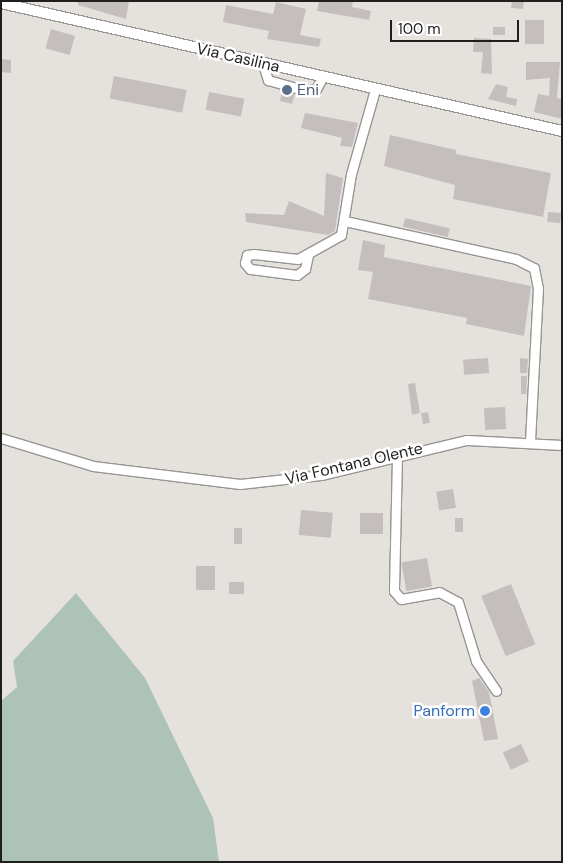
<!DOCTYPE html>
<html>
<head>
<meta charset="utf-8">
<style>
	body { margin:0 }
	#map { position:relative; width:563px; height:863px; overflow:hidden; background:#e5e2de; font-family:"DM Sans",sans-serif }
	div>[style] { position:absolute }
	.green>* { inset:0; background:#aec3b8 }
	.building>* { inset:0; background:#c4bfbe; transform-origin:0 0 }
	.roads { filter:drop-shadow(1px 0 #979592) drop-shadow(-1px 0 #979592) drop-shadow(0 1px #979592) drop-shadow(0 -1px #979592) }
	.minor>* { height:9px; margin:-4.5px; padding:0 4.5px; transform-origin:4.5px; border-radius:4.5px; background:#fff }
	.major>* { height:10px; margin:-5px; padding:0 5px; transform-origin:5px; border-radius:5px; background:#fff }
	.dots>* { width:14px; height:14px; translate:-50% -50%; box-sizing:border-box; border:2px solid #fff; border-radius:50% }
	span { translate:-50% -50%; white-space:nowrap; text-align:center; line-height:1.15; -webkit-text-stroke:5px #fff; paint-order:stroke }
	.street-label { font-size:16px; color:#201f1d }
	.service-label { font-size:16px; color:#4e5e75 }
	.left { translate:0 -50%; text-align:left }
	.shop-label { font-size:16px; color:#366cbe }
	.right { translate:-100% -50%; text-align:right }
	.frame { position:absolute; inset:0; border:2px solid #201f1d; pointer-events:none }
	.scale { position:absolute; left:390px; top:20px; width:129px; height:22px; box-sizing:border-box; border:2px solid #201f1d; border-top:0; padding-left:6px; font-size:15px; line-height:18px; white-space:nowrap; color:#201f1d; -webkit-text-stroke:4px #fff; paint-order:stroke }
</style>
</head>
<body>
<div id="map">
	<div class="green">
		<i style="clip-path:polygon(76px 593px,145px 678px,213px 818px,219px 862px,1px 862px,1px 701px,17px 687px,13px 661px)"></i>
	</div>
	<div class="building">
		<i style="clip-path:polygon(78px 1px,129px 1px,126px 19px,78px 5px)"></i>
		<i style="clip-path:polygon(319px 1px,353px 1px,352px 7px,371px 11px,369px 20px,317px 11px)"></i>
		<i style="clip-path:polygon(512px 1px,524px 1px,523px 9px,511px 8px)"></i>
		<i style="clip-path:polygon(276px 2px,306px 9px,300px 35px,321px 39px,319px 47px,267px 39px,269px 31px,223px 22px,226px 5px,273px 14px)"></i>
		<i style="left:525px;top:20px;width:19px;height:24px"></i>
		<i style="left:493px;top:27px;width:12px;height:8px"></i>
		<i style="left:51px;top:29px;width:25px;height:20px;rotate:16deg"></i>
		<i style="clip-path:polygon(474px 38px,491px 39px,492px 74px,481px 73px,483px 52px,473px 52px)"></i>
		<i style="clip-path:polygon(1px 59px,11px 60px,11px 73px,1px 72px)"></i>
		<i style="clip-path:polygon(526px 62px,560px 62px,557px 98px,562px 99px,562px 119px,534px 112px,538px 94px,549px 96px,550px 78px,526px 80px)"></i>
		<i style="left:114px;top:76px;width:74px;height:23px;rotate:11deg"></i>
		<i style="clip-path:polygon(496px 84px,508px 87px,506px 97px,517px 99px,516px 106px,488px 99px)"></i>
		<i style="clip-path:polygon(282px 90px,295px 94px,292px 104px,280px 101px)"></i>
		<i style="left:209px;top:92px;width:36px;height:18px;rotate:11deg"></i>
		<i style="clip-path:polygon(305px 113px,358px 123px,352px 147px,340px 146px,342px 138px,301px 128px)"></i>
		<i style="clip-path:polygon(390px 135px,456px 150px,456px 154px,551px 173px,543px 217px,453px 199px,455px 185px,384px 166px)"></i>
		<i style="clip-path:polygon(326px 173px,343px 178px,335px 231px,328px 235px,246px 222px,245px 213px,284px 215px,289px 201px,324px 216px)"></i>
		<i style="left:548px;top:212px;width:13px;height:10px;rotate:4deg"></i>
		<i style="left:405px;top:218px;width:46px;height:9px;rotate:13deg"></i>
		<i style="clip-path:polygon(363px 240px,385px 245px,384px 257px,531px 286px,524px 336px,466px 324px,467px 318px,368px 299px,373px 272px,358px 270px)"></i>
		<i style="left:488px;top:358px;width:15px;height:25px;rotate:86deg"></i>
		<i style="clip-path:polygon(520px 358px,528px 359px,527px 373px,520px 373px)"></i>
		<i style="clip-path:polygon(521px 376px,527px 376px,526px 394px,521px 394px)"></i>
		<i style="clip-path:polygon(415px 383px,420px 413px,412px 415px,408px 384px)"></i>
		<i style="left:505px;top:407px;width:22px;height:21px;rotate:87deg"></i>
		<i style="left:428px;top:412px;width:11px;height:7px;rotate:80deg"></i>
		<i style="left:453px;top:489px;width:19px;height:17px;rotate:81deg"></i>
		<i style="left:301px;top:510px;width:32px;height:25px;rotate:5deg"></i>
		<i style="left:360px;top:513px;width:23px;height:21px"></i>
		<i style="left:455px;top:518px;width:8px;height:14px"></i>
		<i style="left:234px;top:528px;width:8px;height:16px"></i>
		<i style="left:427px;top:558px;width:29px;height:26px;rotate:80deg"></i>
		<i style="left:196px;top:566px;width:19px;height:24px"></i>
		<i style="left:244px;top:582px;width:12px;height:15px;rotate:90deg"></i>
		<i style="left:511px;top:584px;width:65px;height:32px;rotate:68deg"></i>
		<i style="clip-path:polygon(479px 678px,489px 692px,498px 739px,484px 741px,472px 681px)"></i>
		<i style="left:521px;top:744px;width:19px;height:20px;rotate:65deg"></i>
	</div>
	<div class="roads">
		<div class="minor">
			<i style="left:263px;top:64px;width:17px;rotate:73deg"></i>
			<i style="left:268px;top:80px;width:37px;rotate:16deg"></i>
			<i style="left:304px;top:90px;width:12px;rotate:-5deg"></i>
			<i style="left:316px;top:89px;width:13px;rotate:-61deg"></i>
			<i style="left:345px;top:221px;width:175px;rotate:12.5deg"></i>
			<i style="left:516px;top:259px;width:20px;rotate:27deg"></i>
			<i style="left:534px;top:268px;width:20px;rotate:79deg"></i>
			<i style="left:538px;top:288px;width:154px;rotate:93deg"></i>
			<i style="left:308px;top:255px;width:14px;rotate:102deg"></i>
			<i style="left:305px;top:269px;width:10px;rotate:143deg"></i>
			<i style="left:297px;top:275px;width:47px;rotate:-172.7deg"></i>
			<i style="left:250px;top:269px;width:8px;rotate:-130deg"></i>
			<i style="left:245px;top:263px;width:8px;rotate:-76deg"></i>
			<i style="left:247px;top:255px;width:7px;rotate:-8deg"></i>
			<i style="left:254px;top:254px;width:44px;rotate:6.5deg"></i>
			<i style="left:298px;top:259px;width:49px;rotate:-29.2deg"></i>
			<i style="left:341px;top:235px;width:62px;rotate:-80.7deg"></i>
			<i style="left:351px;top:174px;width:87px;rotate:-74.1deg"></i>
			<i style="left:1px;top:438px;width:96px;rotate:16.9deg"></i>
			<i style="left:93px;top:466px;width:148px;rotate:7deg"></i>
			<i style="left:240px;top:484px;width:81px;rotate:-6.3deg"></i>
			<i style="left:321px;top:475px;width:150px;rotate:-13.5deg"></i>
			<i style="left:467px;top:440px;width:95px;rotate:3deg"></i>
			<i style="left:397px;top:457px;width:134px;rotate:91.3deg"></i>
			<i style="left:394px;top:591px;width:11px;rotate:49deg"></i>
			<i style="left:401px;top:599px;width:39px;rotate:-10deg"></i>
			<i style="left:439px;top:592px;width:21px;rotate:28deg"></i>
			<i style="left:458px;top:602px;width:62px;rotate:73deg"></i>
			<i style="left:476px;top:661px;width:36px;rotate:56deg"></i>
		</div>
		<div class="major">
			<i style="left:1px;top:3px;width:575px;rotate:12.85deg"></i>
		</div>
	</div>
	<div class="dots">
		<i style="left:287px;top:90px;background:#5c6f8a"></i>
		<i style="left:485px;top:711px;background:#3f7fe0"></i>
	</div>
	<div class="street-label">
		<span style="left:238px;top:58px;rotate:13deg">Via Casilina</span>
		<span style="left:354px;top:464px;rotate:-13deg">Via Fontana Olente</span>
	</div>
	<div class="service-label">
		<span class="left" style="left:297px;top:90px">Eni</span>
	</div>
	<div class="shop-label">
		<span class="right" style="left:475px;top:711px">Panform</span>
	</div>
	<div class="frame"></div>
	<div class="scale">100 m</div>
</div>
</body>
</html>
